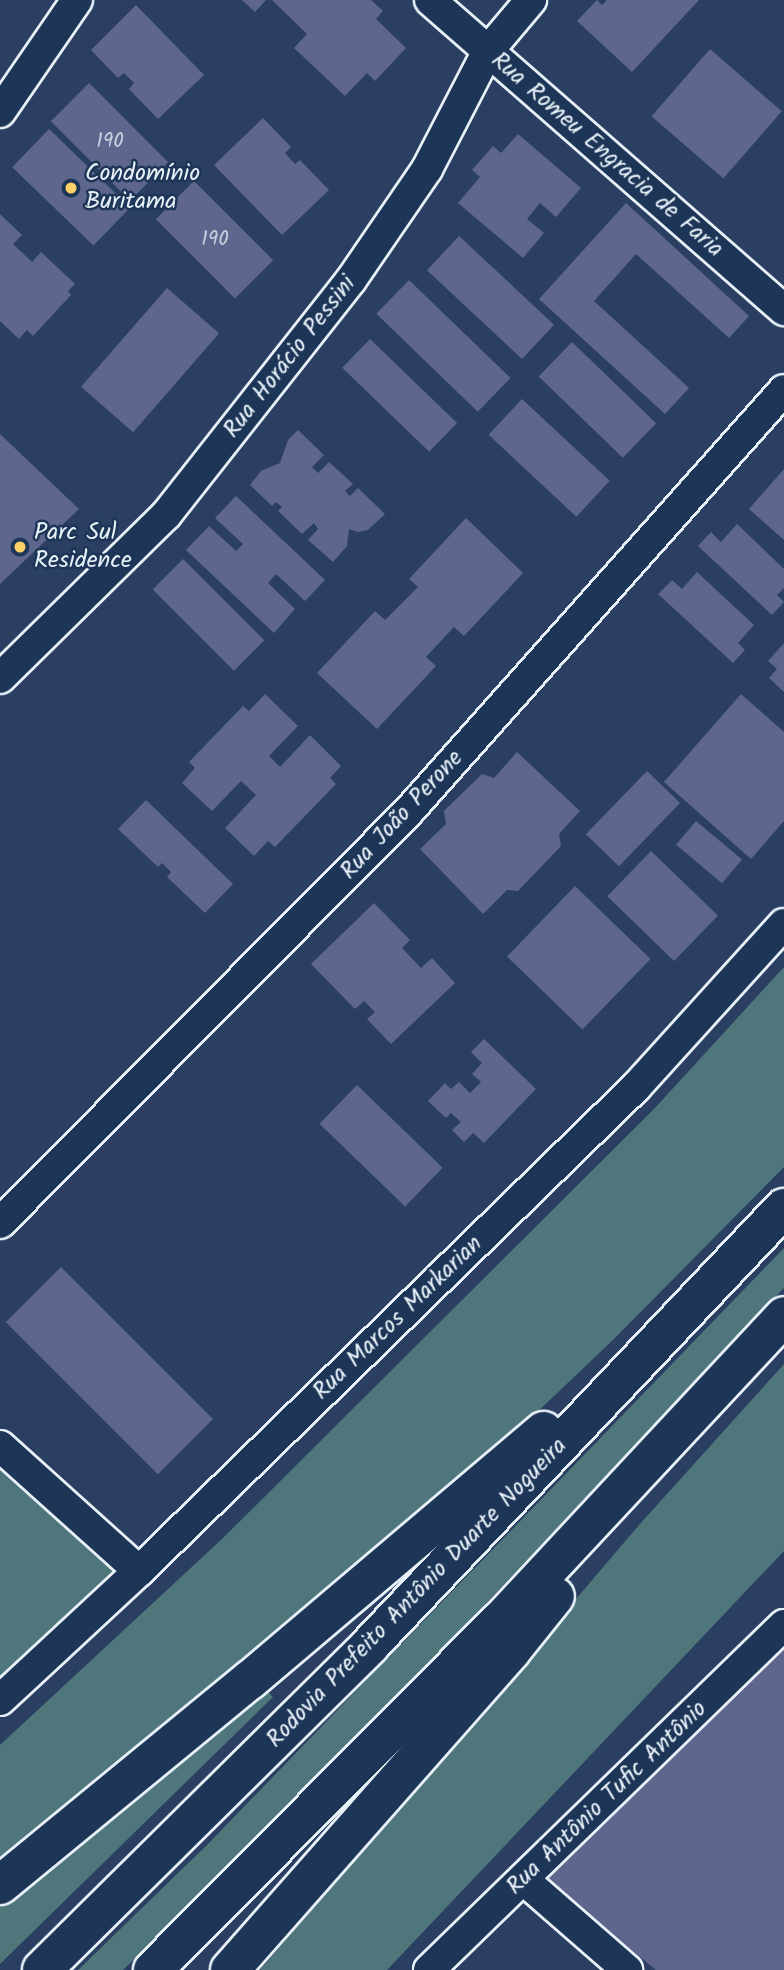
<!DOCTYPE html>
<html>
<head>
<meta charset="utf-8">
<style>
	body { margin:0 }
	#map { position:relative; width:784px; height:1970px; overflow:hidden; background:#2a3f62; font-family:Kalam,sans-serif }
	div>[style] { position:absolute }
	.green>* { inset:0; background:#4f767a }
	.building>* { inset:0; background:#5f668d; transform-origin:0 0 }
	.roads { filter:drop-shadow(2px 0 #e8f1f8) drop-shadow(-2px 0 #e8f1f8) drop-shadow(0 2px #e8f1f8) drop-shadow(0 -2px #e8f1f8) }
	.minor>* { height:30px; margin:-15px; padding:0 15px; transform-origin:15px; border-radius:15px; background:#1d3557 }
	.motorway>* { height:38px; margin:-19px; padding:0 19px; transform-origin:19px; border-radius:19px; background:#1d3557 }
	.dots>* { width:19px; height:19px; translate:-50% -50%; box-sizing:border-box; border:4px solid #1d3557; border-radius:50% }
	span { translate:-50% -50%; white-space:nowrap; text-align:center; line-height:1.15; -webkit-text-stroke:5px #1d3557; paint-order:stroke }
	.number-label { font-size:21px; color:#c6cedd }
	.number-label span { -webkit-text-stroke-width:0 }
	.street-label { font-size:24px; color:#e8f1f8 }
	.poi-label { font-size:24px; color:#e8f1f8 }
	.left { translate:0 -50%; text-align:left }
</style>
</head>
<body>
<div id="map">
	<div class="green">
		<i style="clip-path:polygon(784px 967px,784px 1167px,614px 1339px,511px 1437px,0 1865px,0 1745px,223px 1538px,654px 1109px)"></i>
		<i style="clip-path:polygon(784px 1248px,784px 1288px,417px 1676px,123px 1970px,78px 1970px,208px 1844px)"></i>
		<i style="clip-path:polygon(784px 1364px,784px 1551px,387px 1970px,260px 1970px,639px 1525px)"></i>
		<i style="clip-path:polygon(0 1446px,139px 1571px,0 1685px)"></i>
		<i style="clip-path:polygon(265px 1689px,273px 1697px,0 1964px,0 1905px)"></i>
	</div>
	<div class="building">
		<i style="clip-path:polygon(242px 0,266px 0,255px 12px)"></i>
		<i style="clip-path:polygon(272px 0,371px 0,383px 11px,376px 19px,406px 48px,375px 81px,367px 73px,345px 96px,294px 48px,307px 34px)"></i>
		<i style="clip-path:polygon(597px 0,602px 5px,607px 0,699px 0,632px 72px,577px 21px)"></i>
		<i style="clip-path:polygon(136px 5px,204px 75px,158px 119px,129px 89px,134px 83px,124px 73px,118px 78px,91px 50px)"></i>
		<i style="left:710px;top:49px;width:95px;height:89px;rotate:41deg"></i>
		<i style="left:89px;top:83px;width:112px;height:54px;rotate:45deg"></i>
		<i style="clip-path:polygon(263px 118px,291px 147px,285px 153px,295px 164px,300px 160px,329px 190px,282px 235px,214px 165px)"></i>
		<i style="left:49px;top:129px;width:113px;height:53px;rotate:44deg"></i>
		<i style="clip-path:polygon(518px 134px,581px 188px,556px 217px,540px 203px,527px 219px,544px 233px,523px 258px,458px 203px,480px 177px,472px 170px,493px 146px,501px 153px)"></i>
		<i style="left:194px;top:181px;width:112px;height:54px;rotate:45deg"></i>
		<i style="clip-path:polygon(626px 203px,749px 316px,729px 338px,636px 254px,594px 301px,689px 388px,665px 414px,539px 299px)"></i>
		<i style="clip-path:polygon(0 214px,22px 235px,13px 244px,32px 262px,41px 252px,75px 284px,68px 291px,71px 295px,33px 336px,27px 330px,19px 339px,0 321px)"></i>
		<i style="left:459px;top:236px;width:130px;height:47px;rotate:43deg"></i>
		<i style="left:409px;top:280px;width:141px;height:47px;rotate:44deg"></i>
		<i style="left:167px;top:288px;width:69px;height:131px;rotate:41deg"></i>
		<i style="left:370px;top:339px;width:121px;height:40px;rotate:44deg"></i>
		<i style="left:572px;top:342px;width:117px;height:48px;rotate:44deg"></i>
		<i style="left:522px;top:399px;width:120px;height:49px;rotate:43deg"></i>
		<i style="clip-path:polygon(298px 430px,324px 455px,312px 467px,318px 473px,329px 462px,353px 484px,345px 491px,350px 496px,358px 488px,385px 514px,368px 530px,358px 532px,349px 529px,347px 546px,333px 562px,308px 540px,318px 529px,314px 523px,302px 534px,278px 511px,282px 507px,276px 502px,272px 506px,250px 485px,261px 471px,280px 463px,288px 440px)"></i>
		<i style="clip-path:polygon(0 434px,79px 509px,0 584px)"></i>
		<i style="clip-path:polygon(784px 469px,784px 540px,749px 509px)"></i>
		<i style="clip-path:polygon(236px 496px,325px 580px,305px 601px,276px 574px,268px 583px,295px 609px,274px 633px,186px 550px,209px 526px,236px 551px,243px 544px,215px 518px)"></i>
		<i style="clip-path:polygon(466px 518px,523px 573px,464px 636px,454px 627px,426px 657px,436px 666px,377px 729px,317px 673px,375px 611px,385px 620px,418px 587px,409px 579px)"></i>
		<i style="clip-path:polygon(737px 524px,784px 569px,784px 588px,777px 595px,784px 602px,772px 615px,698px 546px,711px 532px,721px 542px)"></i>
		<i style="left:183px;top:559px;width:115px;height:43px;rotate:45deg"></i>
		<i style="clip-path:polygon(697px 572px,754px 625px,738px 643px,745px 650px,733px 663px,658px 594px,672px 580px,682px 589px)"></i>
		<i style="clip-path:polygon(784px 643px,784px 692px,769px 678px,777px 669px,768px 661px)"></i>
		<i style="clip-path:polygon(265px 694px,298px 726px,269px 756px,280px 767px,310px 735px,341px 766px,330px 778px,336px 784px,275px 847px,268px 841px,254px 856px,225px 828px,256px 795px,241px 781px,212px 811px,182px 783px,195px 768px,189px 762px,243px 706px,249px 711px)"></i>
		<i style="clip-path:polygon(741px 694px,784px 732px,784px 821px,751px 859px,664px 782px)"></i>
		<i style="clip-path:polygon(517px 752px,580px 811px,559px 834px,561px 846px,518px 891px,507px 890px,483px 914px,420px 849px,446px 824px,444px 811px,482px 774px,494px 778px)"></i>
		<i style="left:647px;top:771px;width:46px;height:88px;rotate:44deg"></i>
		<i style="clip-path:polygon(146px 800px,233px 884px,205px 913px,167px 877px,171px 872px,162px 863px,158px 867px,118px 829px)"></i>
		<i style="left:696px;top:821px;width:60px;height:31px;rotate:40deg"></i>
		<i style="left:651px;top:851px;width:93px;height:63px;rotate:44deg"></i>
		<i style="left:575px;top:886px;width:105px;height:98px;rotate:44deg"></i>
		<i style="clip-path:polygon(374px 903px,410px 940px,402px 948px,421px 968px,432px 958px,455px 983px,391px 1044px,367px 1019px,375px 1012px,364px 1001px,355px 1009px,311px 964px)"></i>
		<i style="clip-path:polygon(484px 1039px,536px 1089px,484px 1143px,473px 1133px,464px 1142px,452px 1130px,461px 1122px,451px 1113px,446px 1118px,428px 1101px,445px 1083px,451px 1089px,459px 1082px,470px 1093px,481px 1082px,472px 1074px,482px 1063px,471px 1052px)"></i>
		<i style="left:357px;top:1085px;width:119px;height:54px;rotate:44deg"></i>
		<i style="left:61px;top:1267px;width:215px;height:78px;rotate:45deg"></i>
		<i style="clip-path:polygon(784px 1643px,784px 1970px,656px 1970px,546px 1880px)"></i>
	</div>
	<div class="roads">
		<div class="minor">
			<i style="left:430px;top:0;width:471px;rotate:41.2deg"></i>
			<i style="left:0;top:112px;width:136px;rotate:-55.5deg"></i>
			<i style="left:0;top:678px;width:233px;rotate:-44.5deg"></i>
			<i style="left:166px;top:515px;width:299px;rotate:-51.8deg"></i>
			<i style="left:351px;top:280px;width:135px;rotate:-55.6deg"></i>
			<i style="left:427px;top:169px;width:133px;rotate:-62.7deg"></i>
			<i style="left:488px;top:51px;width:67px;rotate:-49.9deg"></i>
			<i style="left:0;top:1223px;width:579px;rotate:-45.21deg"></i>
			<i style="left:408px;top:812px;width:565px;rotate:-48.3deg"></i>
			<i style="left:0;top:1446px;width:187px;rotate:42deg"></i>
			<i style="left:0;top:1700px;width:190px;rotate:-42.9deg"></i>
			<i style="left:139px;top:1571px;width:694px;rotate:-44.24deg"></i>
			<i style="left:636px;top:1087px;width:220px;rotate:-47.8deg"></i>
			<i style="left:524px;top:1880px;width:137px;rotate:41.1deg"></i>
			<i style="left:429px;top:1970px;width:495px;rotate:-44.2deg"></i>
		</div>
		<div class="motorway">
			<i style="left:0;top:1885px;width:323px;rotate:-39.4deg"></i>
			<i style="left:250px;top:1680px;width:385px;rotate:-40.3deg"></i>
			<i style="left:42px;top:1970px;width:462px;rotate:-44.7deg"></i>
			<i style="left:370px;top:1645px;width:602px;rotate:-46.55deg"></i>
			<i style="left:153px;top:1970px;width:491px;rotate:-45.2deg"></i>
			<i style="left:499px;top:1622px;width:418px;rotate:-47deg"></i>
			<i style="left:230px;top:1970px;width:425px;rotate:-48.6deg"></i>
			<i style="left:511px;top:1651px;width:70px;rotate:-51.3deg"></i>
		</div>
	</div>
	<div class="dots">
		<i style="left:71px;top:188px;background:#ffd166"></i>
		<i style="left:20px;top:547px;background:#ffd166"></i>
	</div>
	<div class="number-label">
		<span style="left:110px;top:142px">190</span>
		<span style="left:215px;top:240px">190</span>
	</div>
	<div class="street-label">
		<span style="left:607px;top:155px;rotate:41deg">Rua Romeu Engracia de Faria</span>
		<span style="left:290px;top:357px;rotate:-52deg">Rua Horácio Pessini</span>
		<span style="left:402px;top:815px;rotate:-47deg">Rua João Perone</span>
		<span style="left:398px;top:1318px;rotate:-44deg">Rua Marcos Markarian</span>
		<span style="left:417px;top:1593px;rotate:-46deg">Rodovia Prefeito Antônio Duarte Nogueira</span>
		<span style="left:607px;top:1798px;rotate:-44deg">Rua Antônio Tufic Antônio</span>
	</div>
	<div class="poi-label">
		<span class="left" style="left:85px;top:188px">Condomínio<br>Buritama</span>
		<span class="left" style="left:34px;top:547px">Parc Sul<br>Residence</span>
	</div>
</div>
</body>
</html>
